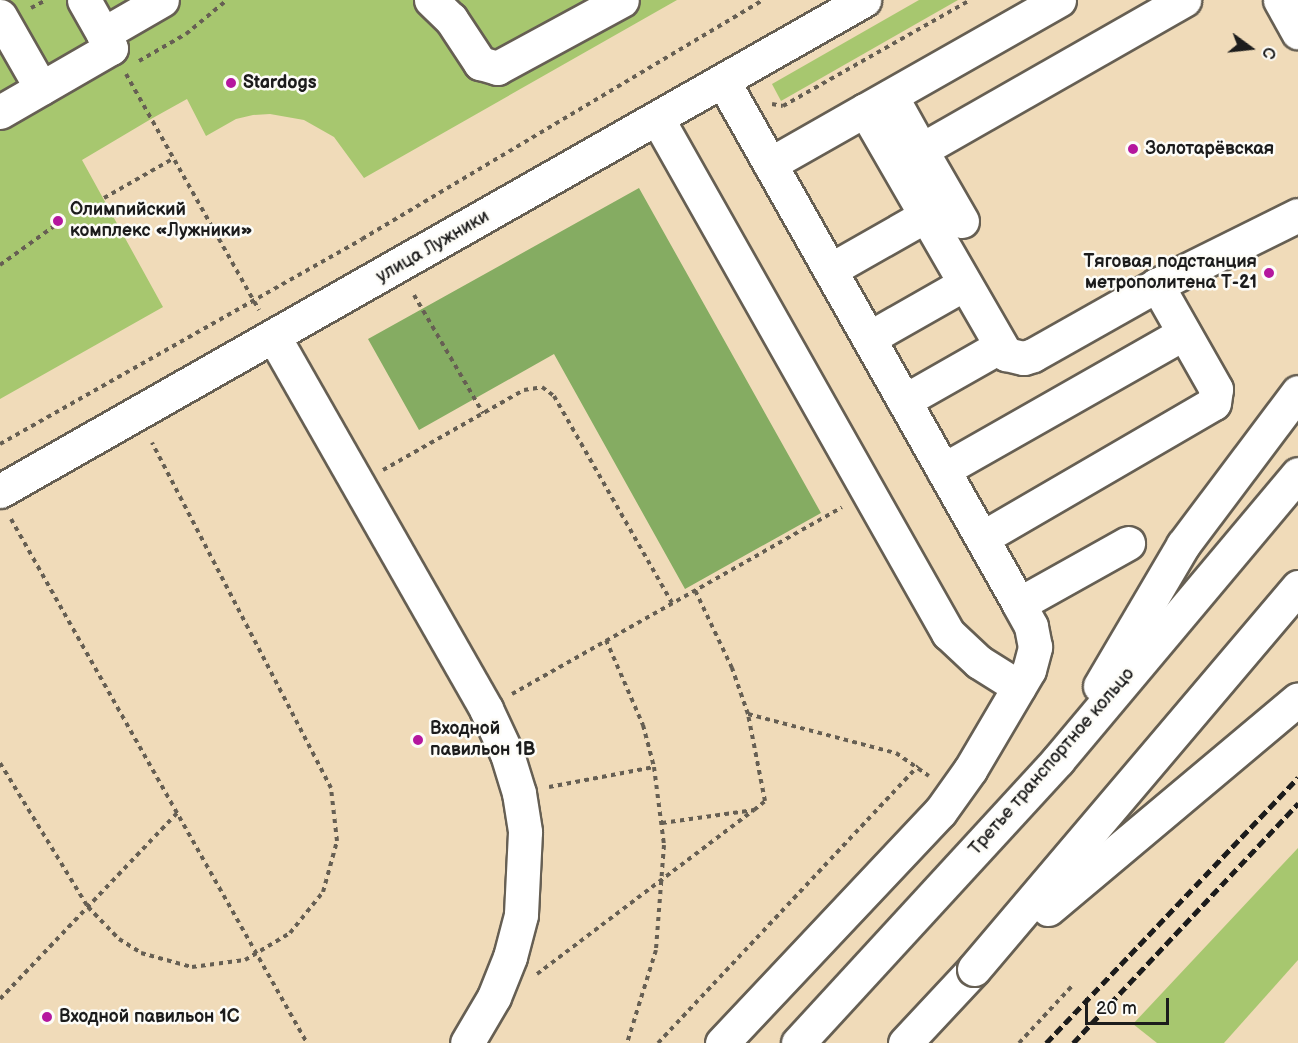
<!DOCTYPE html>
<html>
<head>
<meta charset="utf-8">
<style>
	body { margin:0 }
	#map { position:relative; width:1298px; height:1043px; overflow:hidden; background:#f0dbb9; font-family:"Balsamiq Sans",sans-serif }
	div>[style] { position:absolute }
	.green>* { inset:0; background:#a7c76f }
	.forest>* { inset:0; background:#85ac62 }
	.path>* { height:4px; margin-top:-2px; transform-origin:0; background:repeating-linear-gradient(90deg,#665f53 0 4.5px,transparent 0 9px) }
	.roads { filter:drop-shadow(2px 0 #665f53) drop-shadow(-2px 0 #665f53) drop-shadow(0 2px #665f53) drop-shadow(0 -2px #665f53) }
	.minor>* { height:33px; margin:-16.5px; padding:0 16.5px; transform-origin:16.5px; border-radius:16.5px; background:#fff }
	.major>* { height:33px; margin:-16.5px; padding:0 16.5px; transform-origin:16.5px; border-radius:16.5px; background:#fff }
	.rail>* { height:4.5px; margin-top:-2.25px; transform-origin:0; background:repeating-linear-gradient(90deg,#1c1c1c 0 9px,transparent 0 13.5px) }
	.bridges { filter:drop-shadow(2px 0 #665f53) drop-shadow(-2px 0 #665f53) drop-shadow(0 2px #665f53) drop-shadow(0 -2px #665f53) }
	.major-bridge>* { height:33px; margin:-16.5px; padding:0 16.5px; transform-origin:16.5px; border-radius:16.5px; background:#fff }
	.dots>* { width:16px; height:16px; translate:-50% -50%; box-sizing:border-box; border:3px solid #fdfcf7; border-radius:50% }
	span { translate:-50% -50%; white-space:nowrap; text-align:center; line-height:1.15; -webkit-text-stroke:5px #fdfcf7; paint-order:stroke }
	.poi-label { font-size:18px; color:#1c1c1c; font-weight:700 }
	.left { translate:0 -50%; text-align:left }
	.right { translate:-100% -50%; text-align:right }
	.street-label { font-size:18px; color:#1c1c1c }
	.north { position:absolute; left:1220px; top:18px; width:60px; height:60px; -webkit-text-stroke:4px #fdfcf7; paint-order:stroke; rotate:105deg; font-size:16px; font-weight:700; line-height:24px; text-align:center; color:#1c1c1c }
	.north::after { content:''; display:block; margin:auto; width:21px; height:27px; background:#1c1c1c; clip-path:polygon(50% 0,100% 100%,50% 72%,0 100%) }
	.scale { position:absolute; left:1085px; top:998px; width:84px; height:27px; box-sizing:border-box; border:3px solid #1c1c1c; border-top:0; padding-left:8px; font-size:18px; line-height:21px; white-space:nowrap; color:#1c1c1c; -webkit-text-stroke:4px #fdfcf7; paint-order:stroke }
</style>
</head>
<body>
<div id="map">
	<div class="green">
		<i style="clip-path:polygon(0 0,677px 0,364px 178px,334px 137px,304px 120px,270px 114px,253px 115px,236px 119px,206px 136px,187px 99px,151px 119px,82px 160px,163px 307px,0 399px)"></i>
		<i style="clip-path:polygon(919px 0,958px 0,781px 101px,772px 84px)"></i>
		<i style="clip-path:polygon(1298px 848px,1298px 960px,1224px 1043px,1157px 1043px,1133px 1024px)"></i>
	</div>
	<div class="forest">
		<i style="clip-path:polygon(639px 188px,821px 513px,685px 589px,554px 354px,419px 430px,368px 339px)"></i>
	</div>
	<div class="path">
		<i style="left:31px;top:8px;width:17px;rotate:-28deg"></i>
		<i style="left:139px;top:61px;width:54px;rotate:-29.9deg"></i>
		<i style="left:186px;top:34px;width:53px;rotate:-39.7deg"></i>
		<i style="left:126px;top:74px;width:271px;rotate:60.6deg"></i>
		<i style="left:772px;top:104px;width:11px;rotate:10deg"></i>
		<i style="left:783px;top:106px;width:215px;rotate:-29.5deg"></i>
		<i style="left:104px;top:198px;width:81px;rotate:-29.7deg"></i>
		<i style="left:0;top:265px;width:70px;rotate:-35.7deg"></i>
		<i style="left:414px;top:295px;width:137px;rotate:59.7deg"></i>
		<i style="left:0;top:444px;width:416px;rotate:-29.5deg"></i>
		<i style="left:362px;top:239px;width:467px;rotate:-30.8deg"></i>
		<i style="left:383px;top:470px;width:162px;rotate:-29.6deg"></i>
		<i style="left:524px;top:390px;width:18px;rotate:-9deg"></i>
		<i style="left:542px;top:387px;width:15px;rotate:37deg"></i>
		<i style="left:554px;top:396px;width:238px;rotate:60.3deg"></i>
		<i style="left:11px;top:519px;width:602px;rotate:60.54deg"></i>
		<i style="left:606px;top:640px;width:93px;rotate:66.5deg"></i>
		<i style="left:643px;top:725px;width:43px;rotate:75.3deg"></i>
		<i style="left:654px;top:767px;width:79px;rotate:82.7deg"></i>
		<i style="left:664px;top:845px;width:105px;rotate:94.4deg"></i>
		<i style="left:656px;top:950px;width:97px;rotate:107.3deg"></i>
		<i style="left:512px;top:694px;width:379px;rotate:-29.5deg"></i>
		<i style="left:748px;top:714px;width:153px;rotate:14.8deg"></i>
		<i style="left:896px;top:753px;width:40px;rotate:34.9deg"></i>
		<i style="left:0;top:763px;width:169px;rotate:58.6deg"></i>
		<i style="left:88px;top:907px;width:45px;rotate:45.9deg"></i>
		<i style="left:119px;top:939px;width:26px;rotate:32deg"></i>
		<i style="left:141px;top:953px;width:53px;rotate:15.4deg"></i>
		<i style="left:192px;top:967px;width:53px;rotate:-7.5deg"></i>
		<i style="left:245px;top:960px;width:52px;rotate:-31deg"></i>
		<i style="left:290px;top:933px;width:53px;rotate:-51.2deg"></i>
		<i style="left:323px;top:892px;width:53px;rotate:-74.6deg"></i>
		<i style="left:337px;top:841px;width:53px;rotate:-96.5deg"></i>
		<i style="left:331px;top:788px;width:389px;rotate:-117.4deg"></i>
		<i style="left:549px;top:787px;width:107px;rotate:-10.8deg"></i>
		<i style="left:662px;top:823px;width:93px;rotate:-8deg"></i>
		<i style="left:754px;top:810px;width:14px;rotate:-39deg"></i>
		<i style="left:765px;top:801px;width:89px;rotate:-101.1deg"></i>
		<i style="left:748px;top:714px;width:49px;rotate:-109.2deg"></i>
		<i style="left:732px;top:668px;width:86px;rotate:-115.4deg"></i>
		<i style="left:537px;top:974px;width:272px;rotate:-37.1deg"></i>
		<i style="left:0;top:999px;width:257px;rotate:-46.4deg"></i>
		<i style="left:658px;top:1043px;width:380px;rotate:-46.8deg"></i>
		<i style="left:1019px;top:1043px;width:78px;rotate:-47.1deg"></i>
	</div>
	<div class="roads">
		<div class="minor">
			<i style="left:431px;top:0;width:28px;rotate:44deg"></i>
			<i style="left:451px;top:19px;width:53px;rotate:56.6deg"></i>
			<i style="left:480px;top:63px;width:18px;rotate:16deg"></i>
			<i style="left:497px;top:68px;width:142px;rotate:-28.5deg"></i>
			<i style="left:1059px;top:0;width:223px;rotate:150.4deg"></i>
			<i style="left:865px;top:110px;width:282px;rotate:60deg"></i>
			<i style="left:1006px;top:354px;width:18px;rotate:13deg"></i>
			<i style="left:1024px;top:358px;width:9px;rotate:-18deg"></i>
			<i style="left:1033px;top:355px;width:142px;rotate:-29.4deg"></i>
			<i style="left:1157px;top:285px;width:157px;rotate:-26.4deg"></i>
			<i style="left:1280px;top:0;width:37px;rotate:61deg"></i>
			<i style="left:0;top:16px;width:83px;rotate:60.3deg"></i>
			<i style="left:103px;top:34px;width:68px;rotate:-30deg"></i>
			<i style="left:891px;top:96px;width:62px;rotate:60.9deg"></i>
			<i style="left:0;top:112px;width:128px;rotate:-30deg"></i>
			<i style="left:111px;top:48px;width:55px;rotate:-119.4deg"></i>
			<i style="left:657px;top:118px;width:592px;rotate:60.53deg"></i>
			<i style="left:948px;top:633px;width:42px;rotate:43.1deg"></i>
			<i style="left:979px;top:662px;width:47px;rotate:32deg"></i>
			<i style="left:770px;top:164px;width:109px;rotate:-29.6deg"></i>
			<i style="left:962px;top:221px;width:82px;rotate:-120deg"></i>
			<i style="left:921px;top:150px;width:303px;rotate:-29.7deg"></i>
			<i style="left:830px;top:270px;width:109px;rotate:-29.6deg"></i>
			<i style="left:274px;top:337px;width:428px;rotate:60.3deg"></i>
			<i style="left:486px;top:709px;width:50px;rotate:65deg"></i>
			<i style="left:507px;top:754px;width:41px;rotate:72.9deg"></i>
			<i style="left:519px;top:793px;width:39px;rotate:81deg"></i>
			<i style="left:525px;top:832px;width:83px;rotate:92.8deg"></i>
			<i style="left:521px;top:915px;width:43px;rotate:104.7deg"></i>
			<i style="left:510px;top:957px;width:43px;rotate:111.8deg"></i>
			<i style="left:494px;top:997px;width:53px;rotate:120.4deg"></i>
			<i style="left:869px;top:338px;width:109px;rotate:-29.6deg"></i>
			<i style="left:904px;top:401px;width:109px;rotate:-29.6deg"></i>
			<i style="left:943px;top:470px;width:277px;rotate:-29.6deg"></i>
			<i style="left:0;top:491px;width:994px;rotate:-29.61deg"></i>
			<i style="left:982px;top:538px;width:268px;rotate:-30.2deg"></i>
			<i style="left:1214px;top:403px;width:14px;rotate:-82deg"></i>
			<i style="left:1216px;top:389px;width:120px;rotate:-119.6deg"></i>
			<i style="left:1019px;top:604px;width:125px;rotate:-29.2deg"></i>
			<i style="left:722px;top:1043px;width:318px;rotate:-46.7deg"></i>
			<i style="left:940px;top:812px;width:52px;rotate:-54.5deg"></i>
			<i style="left:970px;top:770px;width:116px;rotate:-59.5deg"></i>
			<i style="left:1029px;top:670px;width:24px;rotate:-75deg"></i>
			<i style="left:1035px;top:647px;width:21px;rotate:-101deg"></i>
			<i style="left:1031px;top:626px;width:25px;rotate:-119deg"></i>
			<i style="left:1019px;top:604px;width:601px;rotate:-119.51deg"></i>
		</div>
		<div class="major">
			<i style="left:905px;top:1043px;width:101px;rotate:-47deg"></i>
		</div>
	</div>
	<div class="rail">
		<i style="left:1046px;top:1043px;width:366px;rotate:-46.5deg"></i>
		<i style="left:1073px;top:1043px;width:329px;rotate:-46.8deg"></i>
	</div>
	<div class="bridges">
		<div class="major-bridge">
			<i style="left:1100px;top:686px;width:164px;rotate:-59.5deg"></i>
			<i style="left:1183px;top:545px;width:191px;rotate:-53.1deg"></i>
			<i style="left:1048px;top:909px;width:326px;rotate:-40deg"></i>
			<i style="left:974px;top:969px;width:501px;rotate:-49.7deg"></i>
			<i style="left:798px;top:1043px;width:384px;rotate:-47.4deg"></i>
			<i style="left:1058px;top:760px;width:373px;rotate:-50deg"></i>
		</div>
	</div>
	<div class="dots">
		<i style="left:231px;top:83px;background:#b5179e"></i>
		<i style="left:1133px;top:149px;background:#b5179e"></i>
		<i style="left:58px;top:221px;background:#b5179e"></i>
		<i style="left:1269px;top:273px;background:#b5179e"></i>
		<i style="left:418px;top:740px;background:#b5179e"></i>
		<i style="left:47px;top:1017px;background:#b5179e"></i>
	</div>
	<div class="poi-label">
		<span class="left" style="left:243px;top:83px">Stardogs</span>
		<span class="left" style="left:1145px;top:149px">Золотарёвская</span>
		<span class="left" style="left:70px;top:221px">Олимпийский<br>комплекс «Лужники»</span>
		<span class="right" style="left:1257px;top:273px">Тяговая подстанция<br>метрополитена Т-21</span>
		<span class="left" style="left:430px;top:740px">Входной<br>павильон 1B</span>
		<span class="left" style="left:59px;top:1017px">Входной павильон 1C</span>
	</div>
	<div class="street-label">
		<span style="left:433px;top:247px;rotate:-30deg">улица Лужники</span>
		<span style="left:1052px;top:762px;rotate:-49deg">Третье транспортное кольцо</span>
	</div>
	<div class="north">С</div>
	<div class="scale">20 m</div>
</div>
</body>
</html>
